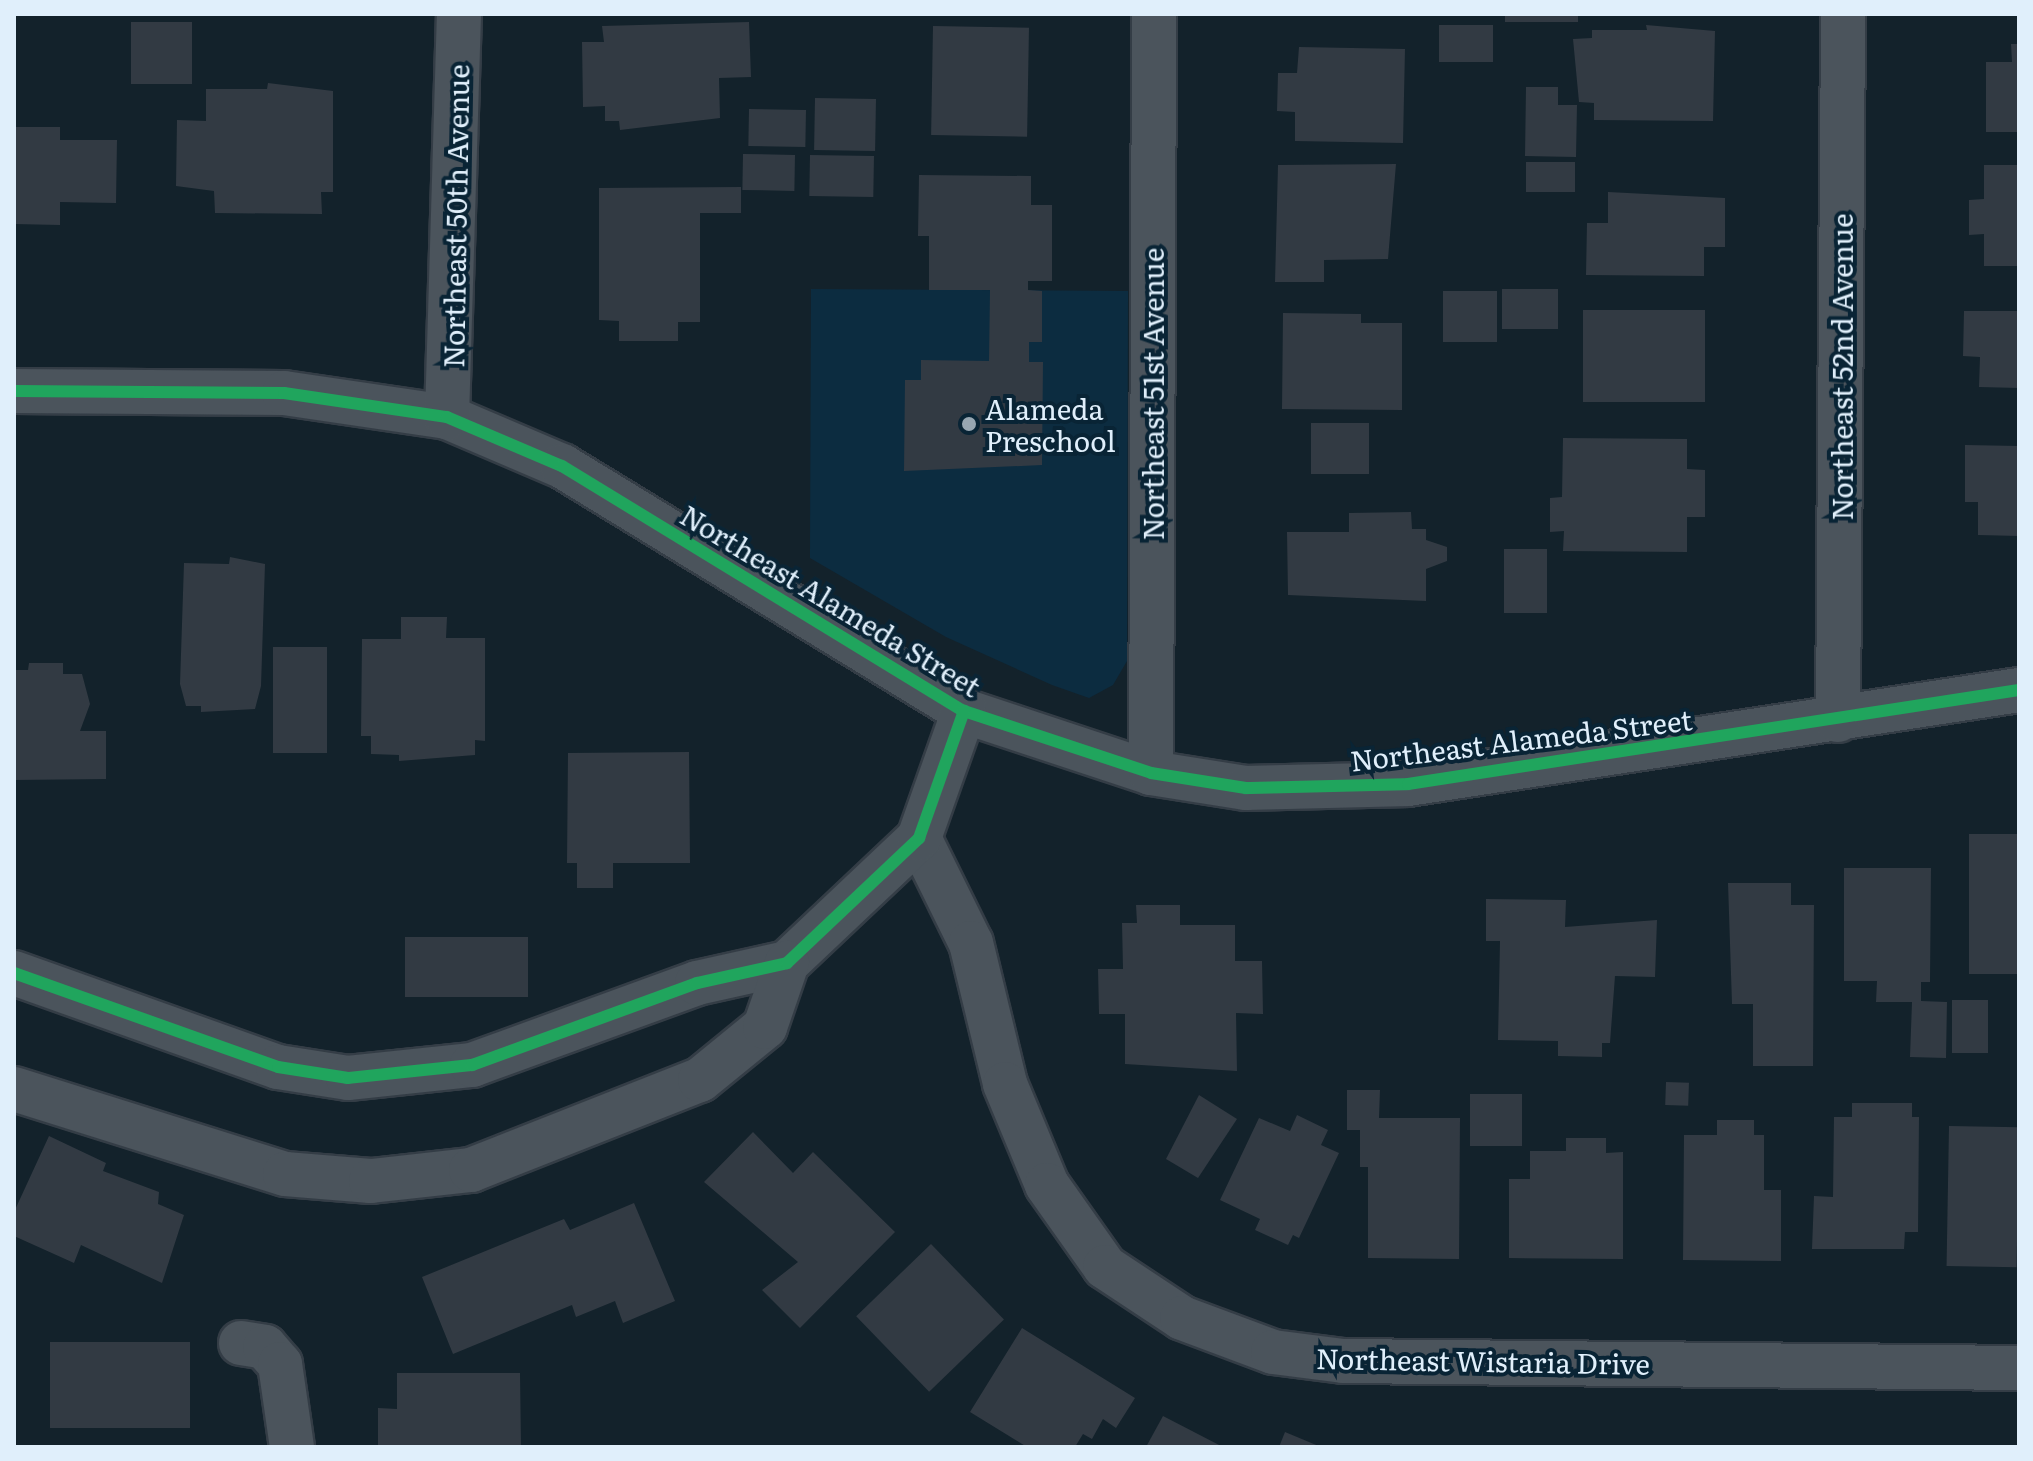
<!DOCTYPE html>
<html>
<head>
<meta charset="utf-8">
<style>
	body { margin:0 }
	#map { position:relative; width:2033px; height:1461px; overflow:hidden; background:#13222b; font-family:Literata,serif }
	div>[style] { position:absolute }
	.built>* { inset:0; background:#0c2c40 }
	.building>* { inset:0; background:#323a43; transform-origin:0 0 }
	.roads { filter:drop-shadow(2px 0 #343d46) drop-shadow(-2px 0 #343d46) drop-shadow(0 2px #343d46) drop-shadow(0 -2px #343d46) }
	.minor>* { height:44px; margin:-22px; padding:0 22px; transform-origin:22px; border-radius:22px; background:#4b545c }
	.cycleway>* { height:12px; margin:-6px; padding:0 6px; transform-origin:6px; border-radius:6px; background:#20a55d }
	.dots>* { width:22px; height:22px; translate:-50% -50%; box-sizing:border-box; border:4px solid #092435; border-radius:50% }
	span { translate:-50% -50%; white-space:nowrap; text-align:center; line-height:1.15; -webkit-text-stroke:8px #092435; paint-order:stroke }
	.street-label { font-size:28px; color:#e0effb }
	.poi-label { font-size:28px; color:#e0effb }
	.left { translate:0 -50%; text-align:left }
	.frame { position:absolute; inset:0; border:16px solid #e0effb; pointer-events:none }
</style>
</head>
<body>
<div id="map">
	<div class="built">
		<i style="clip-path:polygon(811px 289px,1128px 291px,1127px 661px,1113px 685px,1089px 698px,1052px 685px,946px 637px,810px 558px)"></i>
	</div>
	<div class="building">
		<i style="left:1505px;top:14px;width:73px;height:8px"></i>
		<i style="left:131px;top:22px;width:61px;height:62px"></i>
		<i style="clip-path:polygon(749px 22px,751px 77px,719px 78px,720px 118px,620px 130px,619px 121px,605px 121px,605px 106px,583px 107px,582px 42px,604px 42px,602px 26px)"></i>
		<i style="left:1439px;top:25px;width:54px;height:37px"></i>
		<i style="clip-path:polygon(1646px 25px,1715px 31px,1713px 121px,1594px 120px,1594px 103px,1579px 102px,1573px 39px,1592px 38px,1592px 30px,1647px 30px)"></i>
		<i style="left:933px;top:26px;width:96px;height:109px;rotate:1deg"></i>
		<i style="clip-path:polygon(2011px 44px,2019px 44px,2019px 132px,1986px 132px,1986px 62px,2012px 62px)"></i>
		<i style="clip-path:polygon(1299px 47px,1405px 49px,1403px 143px,1295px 141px,1295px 112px,1277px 111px,1278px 73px,1297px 73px)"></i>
		<i style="clip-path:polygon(268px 83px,333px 91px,333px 192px,321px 192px,322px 214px,215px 213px,214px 191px,176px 186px,177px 120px,206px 121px,206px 89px,267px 89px)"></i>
		<i style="clip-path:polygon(1526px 87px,1558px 87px,1558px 105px,1577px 105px,1576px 157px,1525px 156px)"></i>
		<i style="left:815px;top:98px;width:61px;height:52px;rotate:1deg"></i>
		<i style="left:749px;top:109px;width:57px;height:37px;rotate:1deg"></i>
		<i style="clip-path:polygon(14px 127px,60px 127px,60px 140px,117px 140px,116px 203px,60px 202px,60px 225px,14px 224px)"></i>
		<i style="left:743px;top:154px;width:52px;height:36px;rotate:1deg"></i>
		<i style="left:810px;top:155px;width:64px;height:41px;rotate:1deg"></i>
		<i style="left:1526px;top:162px;width:49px;height:30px"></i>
		<i style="clip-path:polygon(1396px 164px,1388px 259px,1324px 260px,1324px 282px,1275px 282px,1278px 165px)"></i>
		<i style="clip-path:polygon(1984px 165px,2019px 165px,2019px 266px,1984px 266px,1984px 234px,1969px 235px,1969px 200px,1984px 199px)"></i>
		<i style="clip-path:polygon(919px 175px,1031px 176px,1031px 205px,1052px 205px,1052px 281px,1028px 281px,1028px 290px,1042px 291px,1042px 342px,1029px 342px,1029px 362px,1043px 362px,1042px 465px,904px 471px,905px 380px,921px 380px,921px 360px,989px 361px,990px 290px,929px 290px,929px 236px,918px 236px)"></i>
		<i style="clip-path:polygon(741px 187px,741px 213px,700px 213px,700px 322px,678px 322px,678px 341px,619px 341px,619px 321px,599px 320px,599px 188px)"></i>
		<i style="clip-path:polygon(1608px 192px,1725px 198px,1725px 247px,1704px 247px,1704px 276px,1586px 275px,1587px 223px,1608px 223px)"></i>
		<i style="left:1502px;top:289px;width:56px;height:40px"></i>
		<i style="left:1443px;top:291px;width:54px;height:51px"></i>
		<i style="left:1583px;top:310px;width:122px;height:92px"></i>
		<i style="clip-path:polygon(1964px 311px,2019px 311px,2019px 388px,1979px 387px,1980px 357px,1963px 356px)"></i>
		<i style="clip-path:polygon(1283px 313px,1361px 314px,1361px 323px,1402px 323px,1402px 410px,1282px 409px)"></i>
		<i style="left:1369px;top:423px;width:51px;height:58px;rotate:90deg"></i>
		<i style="clip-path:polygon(1563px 438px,1687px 439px,1687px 469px,1705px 470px,1705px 517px,1687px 517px,1687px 552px,1563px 551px,1564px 531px,1550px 532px,1550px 498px,1562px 497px)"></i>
		<i style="clip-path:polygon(1965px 445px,2019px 446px,2019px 536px,1978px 535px,1978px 502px,1965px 502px)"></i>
		<i style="clip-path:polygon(1411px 512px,1412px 529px,1426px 529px,1426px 540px,1447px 547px,1447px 561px,1426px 569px,1426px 601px,1288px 595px,1287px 532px,1349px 532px,1349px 513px)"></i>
		<i style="left:1504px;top:549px;width:43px;height:64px"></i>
		<i style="clip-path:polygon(230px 557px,265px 564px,261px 686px,255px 709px,201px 712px,201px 706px,186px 706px,180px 684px,184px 563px,229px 564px)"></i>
		<i style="clip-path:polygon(401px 617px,447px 617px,446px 638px,485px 638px,485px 741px,475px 740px,475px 755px,399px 761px,399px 755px,371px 754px,371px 736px,361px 736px,362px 639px,401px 639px)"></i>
		<i style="left:273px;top:647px;width:54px;height:106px"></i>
		<i style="clip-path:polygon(29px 663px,63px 663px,63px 674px,82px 674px,90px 704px,80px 731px,106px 731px,106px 779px,14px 780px,14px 670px,28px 670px)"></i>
		<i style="clip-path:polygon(689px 752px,690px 863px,613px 863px,613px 888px,577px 888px,577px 863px,567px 863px,568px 753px)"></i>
		<i style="left:1969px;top:834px;width:50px;height:140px"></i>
		<i style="clip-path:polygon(1844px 868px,1931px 868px,1930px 982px,1921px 982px,1921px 1001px,1947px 1002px,1946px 1058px,1910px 1057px,1912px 1002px,1876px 1002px,1877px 981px,1844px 981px)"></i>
		<i style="clip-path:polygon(1728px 883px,1791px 883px,1791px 905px,1814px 905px,1813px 1066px,1753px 1066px,1753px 1004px,1732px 1004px)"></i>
		<i style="clip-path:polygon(1486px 899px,1566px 900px,1565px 927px,1657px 920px,1655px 977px,1615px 976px,1610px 1043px,1602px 1043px,1602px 1057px,1558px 1056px,1558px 1041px,1498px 1040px,1500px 941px,1486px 941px)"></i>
		<i style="clip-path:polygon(1136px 905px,1180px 905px,1180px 925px,1235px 925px,1235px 961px,1262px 961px,1263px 1014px,1236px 1013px,1237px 1071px,1125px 1064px,1125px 1014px,1099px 1014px,1098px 969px,1123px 969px,1122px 923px,1137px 923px)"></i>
		<i style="left:405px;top:937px;width:123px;height:60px"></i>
		<i style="left:1988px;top:1000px;width:53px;height:36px;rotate:90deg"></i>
		<i style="left:1666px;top:1082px;width:23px;height:23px;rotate:2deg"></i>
		<i style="clip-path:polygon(1347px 1090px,1380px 1090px,1379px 1118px,1460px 1118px,1459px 1259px,1368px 1258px,1368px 1167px,1360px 1167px,1360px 1130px,1347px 1130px)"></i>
		<i style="left:1470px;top:1094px;width:52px;height:52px"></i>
		<i style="clip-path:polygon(1199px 1095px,1237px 1119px,1198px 1178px,1166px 1159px)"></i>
		<i style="clip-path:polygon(1852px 1103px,1912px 1103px,1912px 1117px,1919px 1117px,1918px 1232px,1905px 1232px,1904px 1249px,1812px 1249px,1814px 1196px,1833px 1197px,1834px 1117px,1852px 1117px)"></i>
		<i style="clip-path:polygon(1297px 1115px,1328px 1130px,1321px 1145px,1339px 1153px,1299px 1238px,1293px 1235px,1288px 1245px,1255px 1230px,1260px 1219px,1220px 1200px,1259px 1118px,1290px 1131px)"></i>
		<i style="clip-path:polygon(1717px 1120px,1754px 1120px,1754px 1135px,1764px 1135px,1764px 1190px,1781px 1190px,1781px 1261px,1683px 1260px,1684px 1135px,1717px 1135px)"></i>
		<i style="left:1949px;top:1126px;width:70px;height:140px;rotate:1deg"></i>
		<i style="clip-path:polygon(753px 1132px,793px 1173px,813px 1152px,895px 1232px,800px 1328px,762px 1290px,798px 1262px,704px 1182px)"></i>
		<i style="clip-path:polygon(49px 1136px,106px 1163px,103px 1171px,159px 1192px,158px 1204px,184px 1215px,162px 1283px,81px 1245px,74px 1263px,14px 1236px,14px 1212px)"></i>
		<i style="clip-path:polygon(1566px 1138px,1606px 1138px,1606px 1153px,1623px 1152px,1623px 1259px,1509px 1258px,1509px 1179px,1530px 1179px,1530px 1151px,1566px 1151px)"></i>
		<i style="clip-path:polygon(634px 1203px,675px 1301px,623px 1323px,615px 1301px,576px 1317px,572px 1305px,453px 1354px,422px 1277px,564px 1219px,570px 1230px)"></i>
		<i style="left:931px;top:1244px;width:105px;height:104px;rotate:46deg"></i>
		<i style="clip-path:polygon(1022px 1328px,1135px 1398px,1116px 1428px,1103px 1419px,1092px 1439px,1083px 1434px,1075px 1447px,1027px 1447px,970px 1412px)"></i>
		<i style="left:50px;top:1342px;width:140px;height:86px"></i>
		<i style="clip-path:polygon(397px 1373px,520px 1373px,521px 1447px,378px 1447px,378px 1408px,397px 1409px)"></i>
		<i style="clip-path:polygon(1163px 1416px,1223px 1447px,1146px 1447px)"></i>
		<i style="clip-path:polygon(1285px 1432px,1321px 1447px,1279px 1447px)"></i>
	</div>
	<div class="roads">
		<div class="minor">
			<i style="left:14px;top:391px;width:270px;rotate:0.4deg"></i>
			<i style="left:284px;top:393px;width:165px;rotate:8.4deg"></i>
			<i style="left:447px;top:417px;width:125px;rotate:23.1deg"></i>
			<i style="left:562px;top:466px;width:471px;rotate:31.4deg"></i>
			<i style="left:964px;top:711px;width:197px;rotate:18.3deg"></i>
			<i style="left:1151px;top:773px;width:96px;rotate:9deg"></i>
			<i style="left:1246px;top:788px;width:162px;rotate:-1.4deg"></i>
			<i style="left:1408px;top:784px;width:618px;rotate:-8.75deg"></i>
			<i style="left:447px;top:417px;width:403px;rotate:-88.3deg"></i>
			<i style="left:1838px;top:720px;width:706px;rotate:-89.59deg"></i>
			<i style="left:1151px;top:773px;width:759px;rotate:-89.77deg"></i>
			<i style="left:919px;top:838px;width:117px;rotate:63.7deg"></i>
			<i style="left:971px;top:943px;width:145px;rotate:76.4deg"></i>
			<i style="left:1005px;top:1084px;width:109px;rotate:67.4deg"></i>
			<i style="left:1047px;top:1185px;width:100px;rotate:54.7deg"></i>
			<i style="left:1105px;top:1267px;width:92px;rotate:33.5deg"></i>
			<i style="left:1182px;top:1318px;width:97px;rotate:20.5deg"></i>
			<i style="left:1273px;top:1352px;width:71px;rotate:7.3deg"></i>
			<i style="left:1343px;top:1361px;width:676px;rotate:0.59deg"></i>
			<i style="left:14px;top:973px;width:280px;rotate:19.6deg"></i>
			<i style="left:278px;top:1067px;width:71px;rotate:8.9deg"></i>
			<i style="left:348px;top:1078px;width:125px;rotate:-6deg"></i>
			<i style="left:472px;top:1065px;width:239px;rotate:-20deg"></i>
			<i style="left:697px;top:983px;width:92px;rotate:-12.5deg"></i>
			<i style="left:787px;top:963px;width:182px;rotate:-43.4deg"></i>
			<i style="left:919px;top:838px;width:135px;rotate:-70.5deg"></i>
			<i style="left:14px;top:1089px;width:284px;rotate:17.4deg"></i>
			<i style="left:285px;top:1174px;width:86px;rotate:4.7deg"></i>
			<i style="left:371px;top:1181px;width:101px;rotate:-6.3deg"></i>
			<i style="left:471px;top:1170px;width:246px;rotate:-21.5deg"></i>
			<i style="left:700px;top:1080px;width:84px;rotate:-39.2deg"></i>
			<i style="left:765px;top:1027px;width:68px;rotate:-71deg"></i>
			<i style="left:241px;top:1343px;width:24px;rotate:9deg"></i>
			<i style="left:265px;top:1347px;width:23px;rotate:49deg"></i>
			<i style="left:280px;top:1364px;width:84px;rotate:81.8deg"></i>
		</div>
	</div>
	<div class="cycleway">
		<i style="left:14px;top:391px;width:270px;rotate:0.4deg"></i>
		<i style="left:284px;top:393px;width:165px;rotate:8.4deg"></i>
		<i style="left:447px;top:417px;width:125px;rotate:23.1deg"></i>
		<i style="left:562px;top:466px;width:471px;rotate:31.4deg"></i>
		<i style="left:964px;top:711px;width:197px;rotate:18.3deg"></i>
		<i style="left:1151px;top:773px;width:96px;rotate:9deg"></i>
		<i style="left:1246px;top:788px;width:162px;rotate:-1.4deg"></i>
		<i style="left:1408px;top:784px;width:618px;rotate:-8.75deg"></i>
		<i style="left:14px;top:973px;width:280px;rotate:19.6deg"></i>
		<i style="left:278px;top:1067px;width:71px;rotate:8.9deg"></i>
		<i style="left:348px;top:1078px;width:125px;rotate:-6deg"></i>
		<i style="left:472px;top:1065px;width:239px;rotate:-20deg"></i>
		<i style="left:697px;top:983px;width:92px;rotate:-12.5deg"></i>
		<i style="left:787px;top:963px;width:182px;rotate:-43.4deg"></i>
		<i style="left:919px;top:838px;width:135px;rotate:-70.5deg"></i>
	</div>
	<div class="dots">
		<i style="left:969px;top:424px;background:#98a7b2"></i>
	</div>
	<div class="street-label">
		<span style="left:455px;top:216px;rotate:-89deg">Northeast 50th Avenue</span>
		<span style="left:1841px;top:367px;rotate:-90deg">Northeast 52nd Avenue</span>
		<span style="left:1152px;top:394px;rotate:-90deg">Northeast 51st Avenue</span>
		<span style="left:831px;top:600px;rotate:31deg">Northeast Alameda Street</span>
		<span style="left:1521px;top:739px;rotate:-7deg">Northeast Alameda Street</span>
		<span style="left:1483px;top:1360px;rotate:1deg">Northeast Wistaria Drive</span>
	</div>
	<div class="poi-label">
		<span class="left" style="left:985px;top:424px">Alameda<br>Preschool</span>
	</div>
	<div class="frame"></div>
</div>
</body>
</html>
